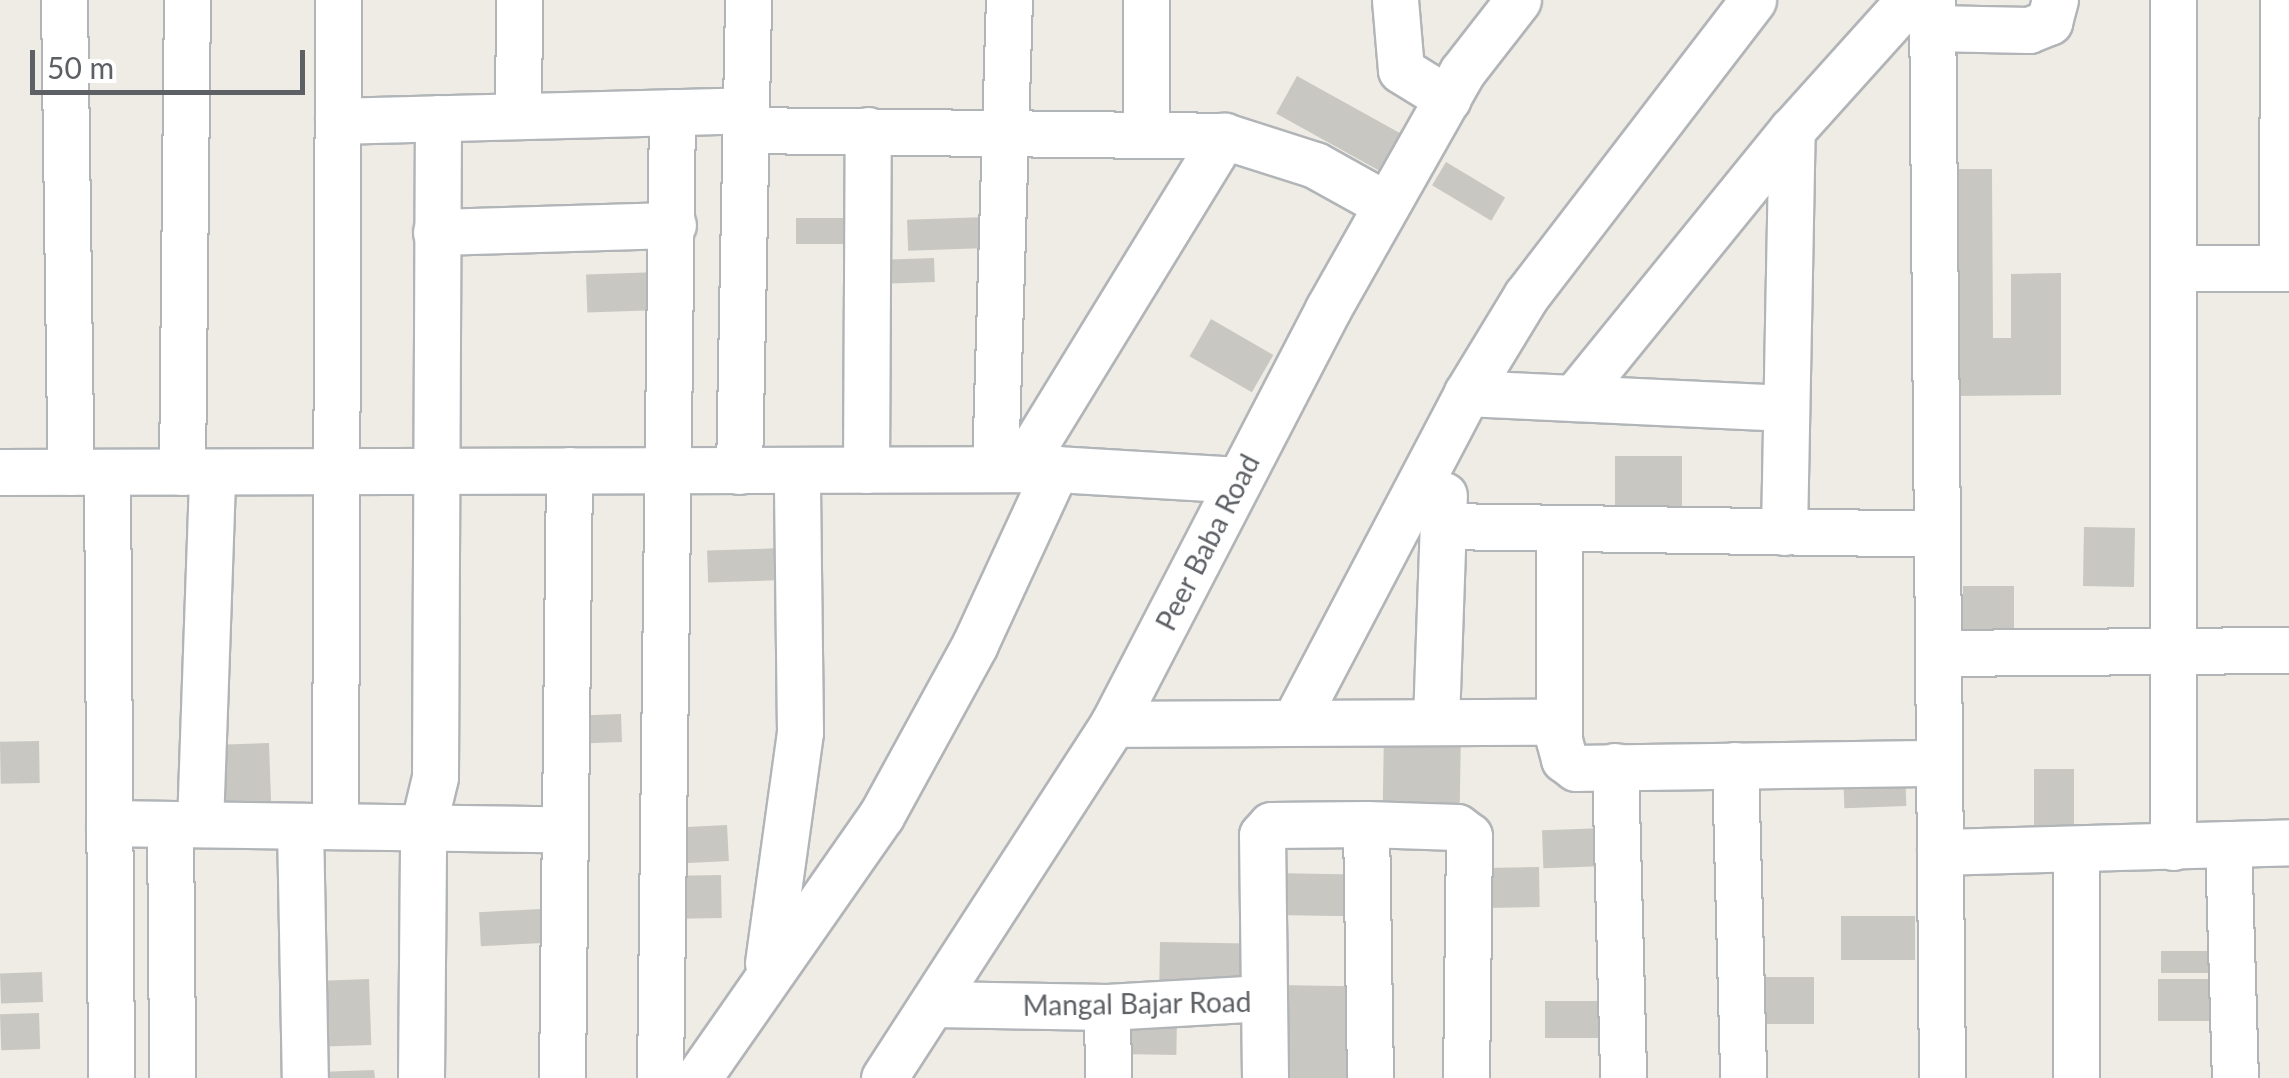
<!DOCTYPE html>
<html>
<head>
<meta charset="utf-8">
<style>
	body { margin:0 }
	#map { position:relative; width:2289px; height:1078px; overflow:hidden; background:#eeece5; font-family:Lato,sans-serif }
	div>[style] { position:absolute }
	.building>* { inset:0; background:#c9c7c2; transform-origin:0 0 }
	.roads { filter:drop-shadow(2px 0 #b2b5b8) drop-shadow(-2px 0 #b2b5b8) drop-shadow(0 2px #b2b5b8) drop-shadow(0 -2px #b2b5b8) }
	.minor>* { height:45px; margin:-22.5px; padding:0 22.5px; transform-origin:22.5px; border-radius:22.5px; background:#fff }
	span { translate:-50% -50%; white-space:nowrap; text-align:center; line-height:1.15; -webkit-text-stroke:10px #fff; paint-order:stroke }
	.street-label { font-size:28px; color:#5d6064 }
	.scale { position:absolute; left:30px; top:50px; width:275px; height:45px; box-sizing:border-box; border:5px solid #5d6064; border-top:0; padding-left:12px; font-size:30px; line-height:35px; white-space:nowrap; color:#5d6064; -webkit-text-stroke:8px #fff; paint-order:stroke }
</style>
</head>
<body>
<div id="map">
	<div class="building">
		<i style="left:1297px;top:76px;width:132px;height:43px;rotate:29deg"></i>
		<i style="left:1446px;top:162px;width:69px;height:27px;rotate:31deg"></i>
		<i style="clip-path:polygon(1952px 169px,1992px 169px,1993px 338px,2011px 338px,2011px 274px,2061px 273px,2061px 395px,1953px 396px)"></i>
		<i style="left:986px;top:217px;width:31px;height:79px;rotate:88deg"></i>
		<i style="left:856px;top:218px;width:26px;height:60px;rotate:90deg"></i>
		<i style="left:934px;top:258px;width:24px;height:51px;rotate:88deg"></i>
		<i style="left:660px;top:272px;width:38px;height:74px;rotate:88deg"></i>
		<i style="left:1211px;top:319px;width:72px;height:43px;rotate:30deg"></i>
		<i style="left:1615px;top:456px;width:67px;height:65px"></i>
		<i style="left:2084px;top:527px;width:51px;height:59px;rotate:1deg"></i>
		<i style="left:782px;top:548px;width:32px;height:75px;rotate:88deg"></i>
		<i style="left:1963px;top:586px;width:51px;height:57px"></i>
		<i style="left:621px;top:714px;width:28px;height:48px;rotate:88deg"></i>
		<i style="left:1384px;top:731px;width:77px;height:78px;rotate:1deg"></i>
		<i style="left:39px;top:741px;width:42px;height:39px;rotate:89deg"></i>
		<i style="left:269px;top:743px;width:62px;height:58px;rotate:88deg"></i>
		<i style="left:1905px;top:768px;width:38px;height:62px;rotate:88deg"></i>
		<i style="left:2034px;top:769px;width:40px;height:56px"></i>
		<i style="left:727px;top:825px;width:36px;height:50px;rotate:87deg"></i>
		<i style="left:1606px;top:828px;width:38px;height:64px;rotate:88deg"></i>
		<i style="left:1539px;top:867px;width:40px;height:66px;rotate:89deg"></i>
		<i style="left:1274px;top:873px;width:79px;height:42px;rotate:1deg"></i>
		<i style="left:721px;top:875px;width:43px;height:42px;rotate:89deg"></i>
		<i style="left:541px;top:909px;width:34px;height:62px;rotate:87deg"></i>
		<i style="left:1841px;top:916px;width:74px;height:44px"></i>
		<i style="left:1160px;top:942px;width:88px;height:48px;rotate:1deg"></i>
		<i style="left:2161px;top:951px;width:60px;height:22px"></i>
		<i style="left:42px;top:972px;width:30px;height:42px;rotate:88deg"></i>
		<i style="left:1814px;top:977px;width:47px;height:61px;rotate:90deg"></i>
		<i style="left:369px;top:979px;width:66px;height:54px;rotate:88deg"></i>
		<i style="left:2158px;top:979px;width:60px;height:42px"></i>
		<i style="left:1276px;top:985px;width:77px;height:93px;rotate:1deg"></i>
		<i style="left:1545px;top:1001px;width:62px;height:37px"></i>
		<i style="left:39px;top:1013px;width:36px;height:39px;rotate:88deg"></i>
		<i style="left:1119px;top:1017px;width:58px;height:37px;rotate:1deg"></i>
		<i style="clip-path:polygon(374px 1070px,375px 1078px,318px 1078px,318px 1072px)"></i>
	</div>
	<div class="roads">
		<div class="minor">
			<i style="left:64px;top:0;width:472px;rotate:89.2deg"></i>
			<i style="left:1395px;top:0;width:70px;rotate:85.1deg"></i>
			<i style="left:1401px;top:70px;width:55px;rotate:31.7deg"></i>
			<i style="left:1932px;top:0;width:1078px;rotate:89.47deg"></i>
			<i style="left:1932px;top:28px;width:97px;rotate:1.2deg"></i>
			<i style="left:2029px;top:30px;width:22px;rotate:-22deg"></i>
			<i style="left:2049px;top:22px;width:23px;rotate:-75deg"></i>
			<i style="left:518px;top:116px;width:116px;rotate:-89.5deg"></i>
			<i style="left:338px;top:121px;width:407px;rotate:-1.5deg"></i>
			<i style="left:745px;top:130px;width:479px;rotate:0.7deg"></i>
			<i style="left:1224px;top:136px;width:96px;rotate:17.7deg"></i>
			<i style="left:1315px;top:165px;width:82px;rotate:29.1deg"></i>
			<i style="left:1146px;top:134px;width:134px;rotate:-90deg"></i>
			<i style="left:436px;top:232px;width:237px;rotate:-1.7deg"></i>
			<i style="left:2175px;top:268px;width:114px"></i>
			<i style="left:2282px;top:268px;width:268px;rotate:-89.8deg"></i>
			<i style="left:1467px;top:393px;width:319px;rotate:2.7deg"></i>
			<i style="left:1574px;top:398px;width:345px;rotate:-50.9deg"></i>
			<i style="left:1792px;top:130px;width:175px;rotate:-48deg"></i>
			<i style="left:995px;top:469px;width:469px;rotate:-88.3deg"></i>
			<i style="left:1020px;top:469px;width:391px;rotate:-58.5deg"></i>
			<i style="left:866px;top:470px;width:340px;rotate:-89.7deg"></i>
			<i style="left:739px;top:471px;width:471px;rotate:-88.9deg"></i>
			<i style="left:0;top:472px;width:1056px;rotate:-0.16deg"></i>
			<i style="left:1056px;top:469px;width:183px;rotate:3.4deg"></i>
			<i style="left:107px;top:472px;width:606px;rotate:89.62deg"></i>
			<i style="left:182px;top:472px;width:472px;rotate:-89.4deg"></i>
			<i style="left:1443px;top:526px;width:494px;rotate:0.9deg"></i>
			<i style="left:1559px;top:528px;width:212px;rotate:90deg"></i>
			<i style="left:1559px;top:740px;width:20px;rotate:75deg"></i>
			<i style="left:1564px;top:759px;width:15px;rotate:37deg"></i>
			<i style="left:1576px;top:768px;width:363px;rotate:-0.8deg"></i>
			<i style="left:1784px;top:532px;width:402px;rotate:-88.9deg"></i>
			<i style="left:1938px;top:653px;width:351px;rotate:-0.5deg"></i>
			<i style="left:1296px;top:719px;width:368px;rotate:-62.3deg"></i>
			<i style="left:1467px;top:393px;width:114px;rotate:-58.7deg"></i>
			<i style="left:1526px;top:296px;width:373px;rotate:-52.5deg"></i>
			<i style="left:1436px;top:721px;width:226px;rotate:-88deg"></i>
			<i style="left:1113px;top:724px;width:445px;rotate:-0.3deg"></i>
			<i style="left:1735px;top:765px;width:313px;rotate:88.5deg"></i>
			<i style="left:1615px;top:766px;width:312px;rotate:88.5deg"></i>
			<i style="left:109px;top:823px;width:455px;rotate:0.8deg"></i>
			<i style="left:170px;top:824px;width:254px;rotate:89.5deg"></i>
			<i style="left:200px;top:824px;width:352px;rotate:-88deg"></i>
			<i style="left:1366px;top:824px;width:254px;rotate:89.1deg"></i>
			<i style="left:300px;top:826px;width:252px;rotate:88.9deg"></i>
			<i style="left:335px;top:826px;width:826px;rotate:-89.79deg"></i>
			<i style="left:2228px;top:844px;width:234px;rotate:88.3deg"></i>
			<i style="left:2173px;top:847px;width:847px;rotate:-90deg"></i>
			<i style="left:2076px;top:849px;width:229px;rotate:90deg"></i>
			<i style="left:1940px;top:852px;width:349px;rotate:-1.6deg"></i>
			<i style="left:768px;top:963px;width:233px;rotate:-82.1deg"></i>
			<i style="left:800px;top:732px;width:260px;rotate:-90.7deg"></i>
			<i style="left:934px;top:1004px;width:173px;rotate:1deg"></i>
			<i style="left:1107px;top:1007px;width:157px;rotate:-3.3deg"></i>
			<i style="left:1107px;top:1007px;width:71px;rotate:89.2deg"></i>
			<i style="left:421px;top:1078px;width:251px;rotate:-89.5deg"></i>
			<i style="left:423px;top:827px;width:51px;rotate:-76.5deg"></i>
			<i style="left:435px;top:777px;width:659px;rotate:-89.74deg"></i>
			<i style="left:562px;top:1078px;width:608px;rotate:-89.34deg"></i>
			<i style="left:660px;top:1078px;width:966px;rotate:-89.29deg"></i>
			<i style="left:698px;top:1078px;width:320px;rotate:-55.1deg"></i>
			<i style="left:881px;top:816px;width:196px;rotate:-61.3deg"></i>
			<i style="left:975px;top:644px;width:193px;rotate:-65.2deg"></i>
			<i style="left:884px;top:1078px;width:422px;rotate:-57.1deg"></i>
			<i style="left:1113px;top:724px;width:467px;rotate:-62.6deg"></i>
			<i style="left:1328px;top:309px;width:272px;rotate:-60.5deg"></i>
			<i style="left:1462px;top:72px;width:91px;rotate:-52.1deg"></i>
			<i style="left:1265px;top:1078px;width:243px;rotate:-90.7deg"></i>
			<i style="left:1262px;top:835px;width:13px;rotate:-48deg"></i>
			<i style="left:1271px;top:825px;width:95px;rotate:-0.6deg"></i>
			<i style="left:1366px;top:824px;width:91px;rotate:1.9deg"></i>
			<i style="left:1457px;top:827px;width:15px;rotate:37deg"></i>
			<i style="left:1469px;top:836px;width:242px;rotate:90.7deg"></i>
		</div>
	</div>
	<div class="street-label">
		<span style="left:1207px;top:542px;rotate:-63deg">Peer Baba Road</span>
		<span style="left:1137px;top:1003px;rotate:-1deg">Mangal Bajar Road</span>
	</div>
	<div class="scale">50 m</div>
</div>
</body>
</html>
